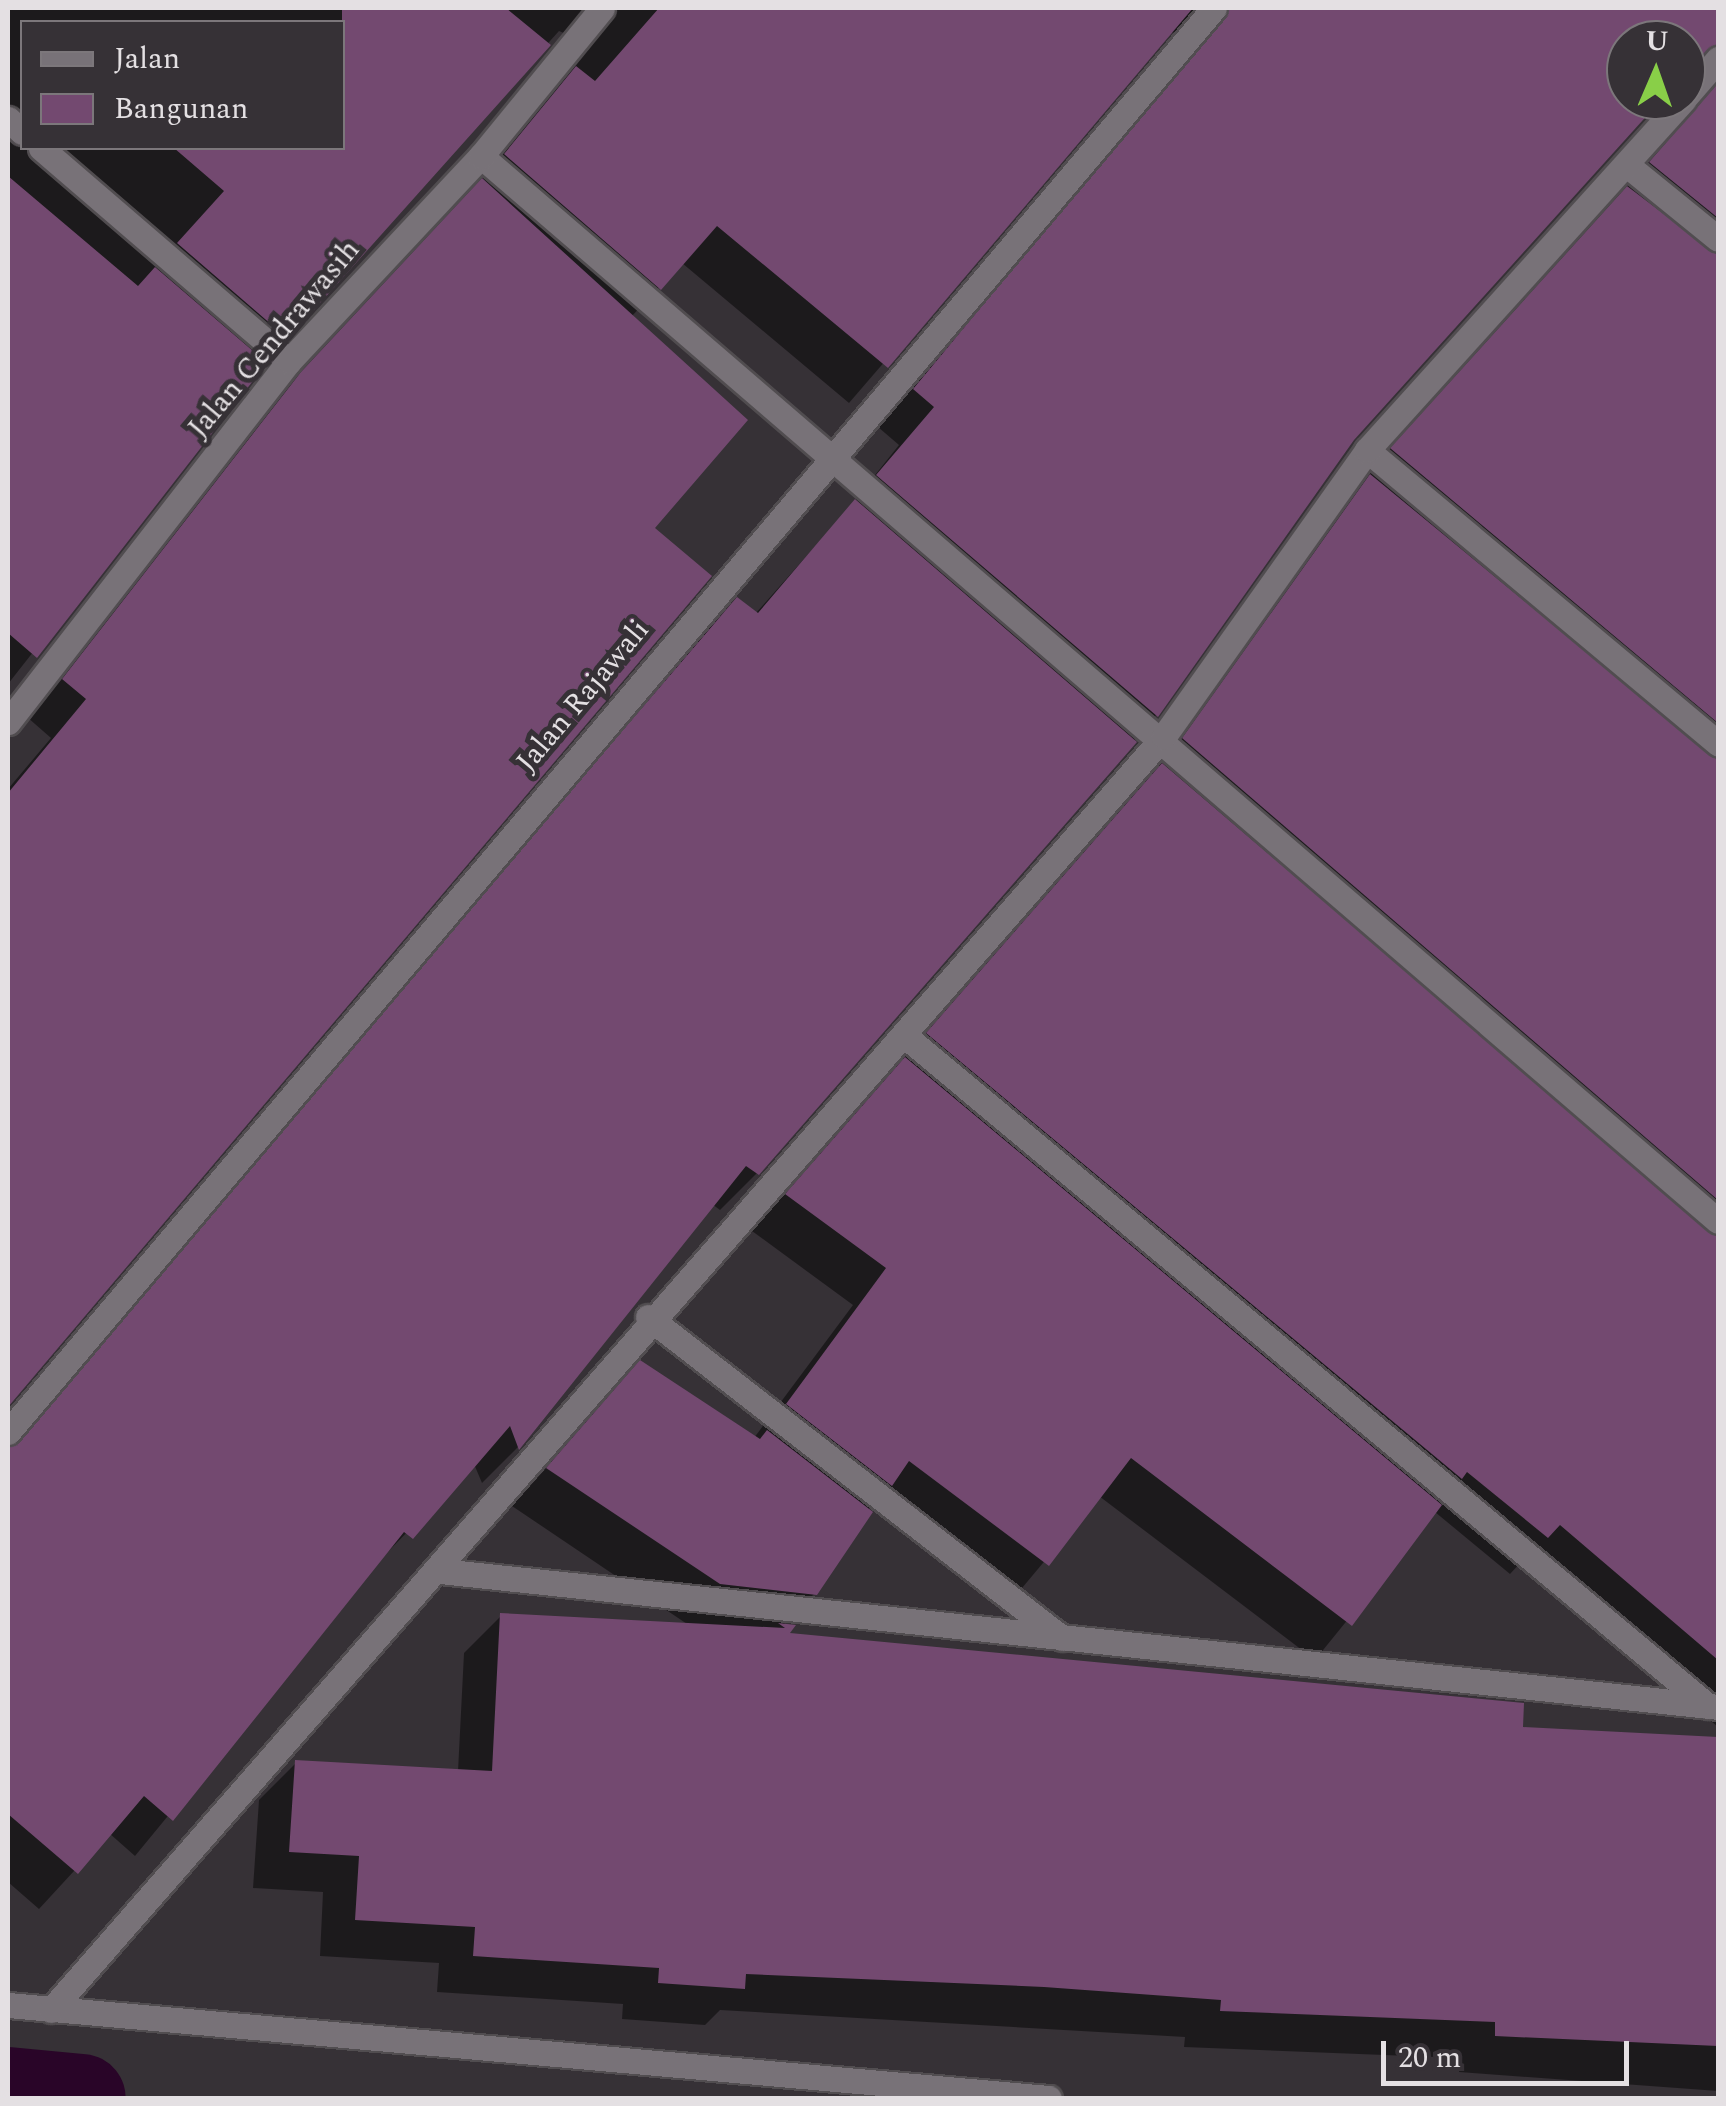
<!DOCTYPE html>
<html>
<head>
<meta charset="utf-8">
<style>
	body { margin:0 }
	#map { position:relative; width:1726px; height:2106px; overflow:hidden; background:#363136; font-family:Spectral,serif }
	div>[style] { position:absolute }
	.shadow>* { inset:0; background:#0007 }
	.canal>* { height:88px; margin:-44px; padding:0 44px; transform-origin:44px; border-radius:44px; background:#290528 }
	.building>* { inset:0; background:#734970 }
	.roads { filter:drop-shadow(2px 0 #514d50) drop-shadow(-2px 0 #514d50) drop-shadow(0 2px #514d50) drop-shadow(0 -2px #514d50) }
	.minor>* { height:25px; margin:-12.5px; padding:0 12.5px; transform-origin:12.5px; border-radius:12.5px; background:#787278 }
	span { translate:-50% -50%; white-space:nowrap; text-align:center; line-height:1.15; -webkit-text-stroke:10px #363136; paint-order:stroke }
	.street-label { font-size:30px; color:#e4e0e3 }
	.frame { position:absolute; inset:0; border:10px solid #e4e0e3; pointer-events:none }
	.legend { position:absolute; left:20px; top:20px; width:325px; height:130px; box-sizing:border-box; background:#363136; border:2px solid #7c777b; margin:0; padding:12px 18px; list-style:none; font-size:30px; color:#e4e0e3 }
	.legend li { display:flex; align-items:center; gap:20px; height:50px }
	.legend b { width:50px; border:2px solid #7c777b }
	.north { position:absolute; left:1606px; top:20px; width:100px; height:100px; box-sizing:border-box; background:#363136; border:2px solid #7c777b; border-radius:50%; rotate:2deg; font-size:28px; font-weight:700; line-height:40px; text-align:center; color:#e4e0e3 }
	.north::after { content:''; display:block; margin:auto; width:35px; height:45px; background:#89cf48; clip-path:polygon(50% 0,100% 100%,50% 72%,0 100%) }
	.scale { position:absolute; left:1381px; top:2041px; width:248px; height:45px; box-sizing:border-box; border:5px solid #e4e0e3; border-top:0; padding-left:12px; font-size:30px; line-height:35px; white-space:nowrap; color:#e4e0e3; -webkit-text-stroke:8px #363136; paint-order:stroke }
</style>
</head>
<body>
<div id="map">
	<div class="shadow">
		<i style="clip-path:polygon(evenodd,8px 8px,1718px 8px,1718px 1727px,1522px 1561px,1510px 1574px,1435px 1512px,1315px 1660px,1099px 1496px,1012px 1600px,876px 1498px,815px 1593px,782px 1626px,791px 1627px,785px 1636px,1520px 1730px,1718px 1740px,1718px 2091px,1459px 2072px,1460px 2058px,1184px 2047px,1185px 2037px,720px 2010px,705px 2025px,622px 2019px,623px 2004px,437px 1992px,439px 1963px,320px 1956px,323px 1892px,253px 1888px,259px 1800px,296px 1763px,458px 1771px,464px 1653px,501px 1616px,690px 1626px,512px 1506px,640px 1364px,754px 1438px,853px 1305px,752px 1231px,1150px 779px,1356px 487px,1695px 108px,1686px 40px,1626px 40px,1626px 100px,1656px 100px,1353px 438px,1156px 715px,757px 1173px,720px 1210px,712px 1204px,517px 1448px,482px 1483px,474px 1464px,370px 1570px,135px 1856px,109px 1833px,39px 1909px,8px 1882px,8px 1446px,700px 637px,737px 600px,755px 614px,843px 515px,899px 445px,878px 427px,1191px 58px,1187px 31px,1168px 33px,849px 403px,682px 263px,631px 317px,652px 529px,708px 576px,8px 1404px,8px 789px,51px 738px,27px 717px,265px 412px,470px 194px,579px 57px,582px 41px,559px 31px,261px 362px,8px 684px,8px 8px,22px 22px,342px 22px,342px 148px,22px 148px,22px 22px)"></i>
	</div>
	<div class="canal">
		<i style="left:8px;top:2091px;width:74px;rotate:5.4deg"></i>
	</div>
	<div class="building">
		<i style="clip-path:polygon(342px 8px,506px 8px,551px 45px,288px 339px,177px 243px,224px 191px,174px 148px,342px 148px)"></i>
		<i style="clip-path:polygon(659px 8px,1193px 8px,888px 368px,717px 226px,661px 290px,504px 154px,576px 66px,595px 81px)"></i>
		<i style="clip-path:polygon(1230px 8px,1718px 8px,1718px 43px,1686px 71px,1686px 40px,1626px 40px,1626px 100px,1661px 100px,1354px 440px,1158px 717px,876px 475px,934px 407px,913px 389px)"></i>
		<i style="clip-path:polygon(1718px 83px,1718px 218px,1649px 162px)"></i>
		<i style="clip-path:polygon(8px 176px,138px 286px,155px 267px,267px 363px,37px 658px,8px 633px)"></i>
		<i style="clip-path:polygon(482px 178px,748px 420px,655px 528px,712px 576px,8px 1407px,8px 793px,86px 699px,62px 679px,301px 372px)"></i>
		<i style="clip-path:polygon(1627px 186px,1718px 255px,1718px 723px,1390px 448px)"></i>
		<i style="clip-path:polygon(1370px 474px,1718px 760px,1718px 1200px,1182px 738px)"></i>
		<i style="clip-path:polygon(855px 499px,1137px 742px,759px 1175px,746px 1166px,519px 1450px,510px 1426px,413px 1539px,404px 1532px,173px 1821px,144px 1796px,78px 1874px,8px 1814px,8px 1448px,737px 597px,758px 613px)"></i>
		<i style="clip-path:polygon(1162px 763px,1718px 1237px,1718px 1660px,1560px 1525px,1548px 1538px,1467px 1472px,1462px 1479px,926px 1033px)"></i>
		<i style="clip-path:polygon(905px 1057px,1442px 1505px,1352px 1626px,1131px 1458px,1049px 1566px,909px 1461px,892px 1486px,786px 1404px,886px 1268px,785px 1194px)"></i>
		<i style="clip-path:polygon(640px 1360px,760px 1439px,767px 1430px,873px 1512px,817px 1595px,720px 1584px,546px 1468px)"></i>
		<i style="clip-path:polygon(500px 1613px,785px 1628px,778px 1623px,796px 1625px,790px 1633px,1524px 1703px,1523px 1727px,1718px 1737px,1718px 2046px,1495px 2036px,1495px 2022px,1220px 2011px,1221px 2000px,1044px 1987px,746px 1974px,745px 1989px,658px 1983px,659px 1968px,473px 1956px,475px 1927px,355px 1920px,359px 1856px,289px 1852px,295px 1760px,492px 1771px)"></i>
	</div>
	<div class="roads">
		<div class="minor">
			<i style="left:1686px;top:96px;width:49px;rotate:-49.1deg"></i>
			<i style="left:8px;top:119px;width:19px;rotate:43deg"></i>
			<i style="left:41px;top:148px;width:327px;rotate:40.7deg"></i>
			<i style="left:481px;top:156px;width:1632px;rotate:40.73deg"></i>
			<i style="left:1627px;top:165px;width:117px;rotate:39.1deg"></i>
			<i style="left:1367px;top:450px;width:458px;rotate:39.9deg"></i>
			<i style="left:8px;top:722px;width:457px;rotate:-52.1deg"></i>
			<i style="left:289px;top:361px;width:281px;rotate:-46.9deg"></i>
			<i style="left:481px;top:156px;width:191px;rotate:-50.7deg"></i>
			<i style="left:905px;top:1036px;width:1046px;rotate:39.84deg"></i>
			<i style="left:648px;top:1317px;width:524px;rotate:37.79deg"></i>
			<i style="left:8px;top:1432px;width:1866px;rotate:-49.74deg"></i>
			<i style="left:440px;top:1571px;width:1285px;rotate:6.07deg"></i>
			<i style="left:8px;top:2005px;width:1045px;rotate:5.11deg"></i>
			<i style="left:51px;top:2010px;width:1692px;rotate:-48.86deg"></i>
			<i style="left:1164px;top:736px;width:351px;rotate:-54.6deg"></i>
			<i style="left:1367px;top:450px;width:472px;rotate:-47.9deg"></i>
		</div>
	</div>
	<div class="street-label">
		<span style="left:274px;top:339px;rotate:-50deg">Jalan Cendrawasih</span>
		<span style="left:583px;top:696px;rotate:-50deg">Jalan Rajawali</span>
	</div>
	<div class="frame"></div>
	<ul class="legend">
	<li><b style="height:12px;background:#787278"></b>Jalan</li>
	<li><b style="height:28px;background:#734970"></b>Bangunan</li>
	</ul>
	<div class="north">U</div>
	<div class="scale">20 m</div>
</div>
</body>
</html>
